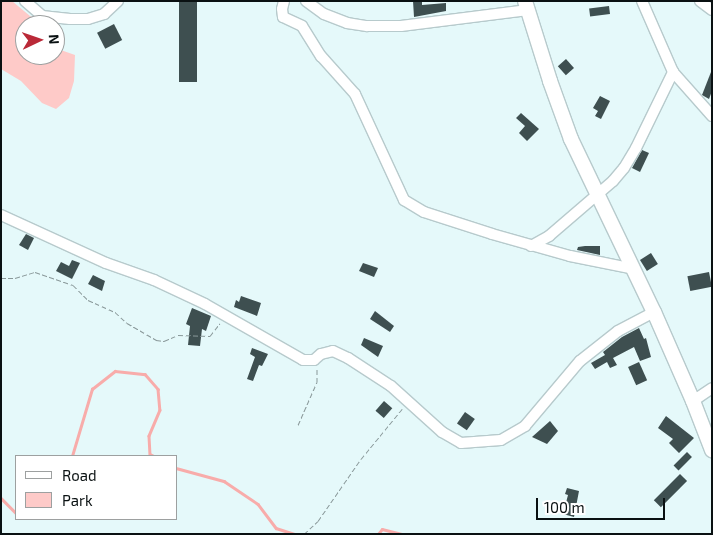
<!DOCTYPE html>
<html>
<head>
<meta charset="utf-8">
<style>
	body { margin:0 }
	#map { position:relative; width:713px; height:535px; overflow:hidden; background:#e5f9fa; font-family:"Exo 2",sans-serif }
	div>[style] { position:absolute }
	.green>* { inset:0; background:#fecac8 }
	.stream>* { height:2.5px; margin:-1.25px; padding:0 1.25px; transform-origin:1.25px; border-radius:1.25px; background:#f8acaa }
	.building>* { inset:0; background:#3e4f50; transform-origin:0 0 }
	.path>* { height:1px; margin-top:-0.5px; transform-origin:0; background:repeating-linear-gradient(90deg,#899899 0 5px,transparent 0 7.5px) }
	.roads { filter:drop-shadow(1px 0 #b7cacc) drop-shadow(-1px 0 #b7cacc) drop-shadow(0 1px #b7cacc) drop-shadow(0 -1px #b7cacc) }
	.minor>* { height:10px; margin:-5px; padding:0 5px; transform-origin:5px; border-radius:5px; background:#fff }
	.secondary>* { height:14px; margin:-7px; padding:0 7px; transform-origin:7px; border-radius:7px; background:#fff }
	span { translate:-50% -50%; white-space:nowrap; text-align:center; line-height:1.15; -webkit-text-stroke:5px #fff; paint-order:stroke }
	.frame { position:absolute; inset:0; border:2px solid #0a1112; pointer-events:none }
	.legend { position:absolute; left:15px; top:455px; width:162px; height:65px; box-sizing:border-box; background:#fff; border:1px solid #9da0a0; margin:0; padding:6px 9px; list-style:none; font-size:15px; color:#0a1112 }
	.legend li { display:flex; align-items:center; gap:10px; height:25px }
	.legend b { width:25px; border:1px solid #9da0a0 }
	.north { position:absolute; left:15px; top:15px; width:50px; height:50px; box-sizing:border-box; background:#fff; border:1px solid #9da0a0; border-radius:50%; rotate:87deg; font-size:14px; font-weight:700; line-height:20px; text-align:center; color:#0a1112 }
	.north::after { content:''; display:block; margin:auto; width:18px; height:22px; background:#ba2938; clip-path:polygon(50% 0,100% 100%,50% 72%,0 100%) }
	.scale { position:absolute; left:536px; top:498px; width:129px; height:22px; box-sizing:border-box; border:2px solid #0a1112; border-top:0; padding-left:6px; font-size:15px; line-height:18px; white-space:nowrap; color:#0a1112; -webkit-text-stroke:4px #fff; paint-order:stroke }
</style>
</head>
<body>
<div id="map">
	<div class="green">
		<i style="clip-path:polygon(1px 1px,12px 1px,30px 16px,50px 25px,25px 25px,25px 55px,55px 55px,55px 48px,75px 55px,74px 81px,69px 98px,56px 109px,42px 103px,21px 81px,1px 69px)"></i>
	</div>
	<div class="stream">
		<i style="left:72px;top:456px;width:70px;rotate:-73.4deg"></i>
		<i style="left:92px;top:389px;width:29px;rotate:-38deg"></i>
		<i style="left:115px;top:371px;width:30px;rotate:6deg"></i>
		<i style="left:145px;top:374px;width:20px;rotate:49deg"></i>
		<i style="left:158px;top:389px;width:21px;rotate:85deg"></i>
		<i style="left:160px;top:410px;width:28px;rotate:113deg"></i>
		<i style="left:149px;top:436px;width:18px;rotate:87deg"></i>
		<i style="left:150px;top:454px;width:4px;rotate:27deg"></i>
		<i style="left:176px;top:468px;width:50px;rotate:15.2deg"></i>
		<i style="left:224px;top:481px;width:41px;rotate:34.1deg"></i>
		<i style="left:258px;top:504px;width:30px;rotate:53deg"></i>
		<i style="left:276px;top:528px;width:19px;rotate:18deg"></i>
		<i style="left:1px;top:498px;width:21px;rotate:45deg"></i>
		<i style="left:378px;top:534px;width:6px;rotate:-51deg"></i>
		<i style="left:382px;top:529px;width:21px;rotate:14deg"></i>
	</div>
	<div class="building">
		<i style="left:179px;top:1px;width:18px;height:81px"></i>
		<i style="clip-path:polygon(413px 1px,422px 1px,422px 5px,446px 3px,446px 11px,414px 17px)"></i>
		<i style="left:609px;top:6px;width:8px;height:20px;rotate:83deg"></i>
		<i style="left:114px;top:24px;width:18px;height:19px;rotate:63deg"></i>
		<i style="left:566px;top:59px;width:12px;height:11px;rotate:48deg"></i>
		<i style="clip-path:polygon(711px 72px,712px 91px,709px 99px,702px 95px)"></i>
		<i style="clip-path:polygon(600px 96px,610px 101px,601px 119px,595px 116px,598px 111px,593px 108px)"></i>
		<i style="clip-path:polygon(521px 113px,539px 129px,527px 141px,519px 133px,525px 126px,516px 118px)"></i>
		<i style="clip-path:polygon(642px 150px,649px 153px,640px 172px,632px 168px)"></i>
		<i style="clip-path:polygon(26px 234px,34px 238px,28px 250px,19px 245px)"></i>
		<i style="clip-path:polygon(585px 246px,600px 246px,600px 255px,577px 250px,578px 247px)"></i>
		<i style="left:651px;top:253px;width:13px;height:13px;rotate:58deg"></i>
		<i style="clip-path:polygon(72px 260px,80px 263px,72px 279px,56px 271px,61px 262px,69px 266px)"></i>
		<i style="clip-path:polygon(363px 263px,378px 268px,374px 277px,359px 271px)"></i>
		<i style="left:709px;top:272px;width:15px;height:22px;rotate:79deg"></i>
		<i style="clip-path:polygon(93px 275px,105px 281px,102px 291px,88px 284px)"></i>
		<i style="clip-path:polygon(241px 296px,261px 303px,257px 316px,234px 307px,236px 300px,239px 302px)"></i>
		<i style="clip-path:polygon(192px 308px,211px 316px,206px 331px,202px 329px,200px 346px,188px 345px,190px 326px,186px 324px)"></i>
		<i style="clip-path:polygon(375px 311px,394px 326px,390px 332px,370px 319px)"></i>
		<i style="clip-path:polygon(639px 328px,644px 339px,646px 338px,651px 357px,640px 361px,634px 347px,613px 358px,617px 365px,610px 368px,607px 362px,595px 369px,591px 363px,605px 355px,603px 352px,622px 337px)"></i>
		<i style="clip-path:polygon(364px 338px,383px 346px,378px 357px,361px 345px)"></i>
		<i style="clip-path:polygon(252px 348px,268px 354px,262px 366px,259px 365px,253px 381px,247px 379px,255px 357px,250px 354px)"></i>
		<i style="left:639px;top:362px;width:20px;height:12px;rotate:66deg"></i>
		<i style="left:384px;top:401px;width:11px;height:13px;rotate:41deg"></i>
		<i style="left:465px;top:412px;width:12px;height:14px;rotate:35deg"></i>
		<i style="clip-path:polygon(666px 416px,694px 438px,679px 453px,669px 443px,673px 439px,658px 428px)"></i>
		<i style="clip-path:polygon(550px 421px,558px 431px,547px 444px,532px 437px)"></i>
		<i style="left:687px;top:452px;width:7px;height:19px;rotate:45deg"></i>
		<i style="left:680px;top:474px;width:10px;height:37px;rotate:45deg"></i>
		<i style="clip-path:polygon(567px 488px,579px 491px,574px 517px,563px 514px,568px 495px,565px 494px)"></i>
	</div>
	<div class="path">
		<i style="left:1px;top:278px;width:14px"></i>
		<i style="left:15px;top:278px;width:21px;rotate:-17deg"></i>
		<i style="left:35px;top:272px;width:40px;rotate:18.9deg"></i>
		<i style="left:73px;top:285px;width:21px;rotate:45deg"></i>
		<i style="left:88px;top:300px;width:30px;rotate:24deg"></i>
		<i style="left:115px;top:312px;width:16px;rotate:43deg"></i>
		<i style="left:127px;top:323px;width:34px;rotate:30deg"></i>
		<i style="left:156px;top:340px;width:8px;rotate:7deg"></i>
		<i style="left:164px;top:341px;width:15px;rotate:-23deg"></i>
		<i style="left:178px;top:335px;width:32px;rotate:2deg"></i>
		<i style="left:210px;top:336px;width:16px;rotate:-52deg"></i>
		<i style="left:298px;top:425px;width:47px;rotate:-66.2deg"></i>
		<i style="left:317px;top:382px;width:13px;rotate:-90deg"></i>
		<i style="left:304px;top:534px;width:19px;rotate:-43deg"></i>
		<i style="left:318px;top:521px;width:75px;rotate:-55.3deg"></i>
		<i style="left:361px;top:459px;width:65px;rotate:-50.6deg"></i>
	</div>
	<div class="roads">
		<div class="minor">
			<i style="left:25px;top:1px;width:23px;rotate:41deg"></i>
			<i style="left:42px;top:16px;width:28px;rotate:6deg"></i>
			<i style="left:70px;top:19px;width:18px"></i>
			<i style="left:88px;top:19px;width:17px;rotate:-17deg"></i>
			<i style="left:104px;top:14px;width:19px;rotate:-43deg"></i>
			<i style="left:284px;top:1px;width:8px;rotate:104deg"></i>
			<i style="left:282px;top:9px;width:8px;rotate:83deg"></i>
			<i style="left:283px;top:17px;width:21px;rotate:25deg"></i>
			<i style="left:302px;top:26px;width:36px;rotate:58deg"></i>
			<i style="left:321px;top:56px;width:51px;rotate:48.2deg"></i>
			<i style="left:355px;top:94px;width:117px;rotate:65.2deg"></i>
			<i style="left:404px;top:200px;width:23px;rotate:31deg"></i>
			<i style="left:424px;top:212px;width:71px;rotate:17.9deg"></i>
			<i style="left:492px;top:234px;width:81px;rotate:15.8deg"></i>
			<i style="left:570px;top:256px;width:65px;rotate:11.5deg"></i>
			<i style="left:306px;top:1px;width:22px;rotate:36deg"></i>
			<i style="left:324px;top:14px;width:25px;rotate:21deg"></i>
			<i style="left:347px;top:23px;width:20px;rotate:9deg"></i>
			<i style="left:367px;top:26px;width:34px"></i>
			<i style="left:401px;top:26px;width:128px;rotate:-7.2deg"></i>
			<i style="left:642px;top:1px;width:77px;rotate:66.4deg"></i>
			<i style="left:673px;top:72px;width:59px;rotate:48.4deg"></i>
			<i style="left:700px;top:1px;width:15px;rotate:37deg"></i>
			<i style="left:1px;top:215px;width:115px;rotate:24.6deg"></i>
			<i style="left:106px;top:263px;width:51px;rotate:19.5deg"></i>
			<i style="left:154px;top:280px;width:56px;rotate:25.2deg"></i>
			<i style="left:205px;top:304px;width:113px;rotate:29.7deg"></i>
			<i style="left:303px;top:360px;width:11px"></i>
			<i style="left:314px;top:360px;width:9px;rotate:-41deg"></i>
			<i style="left:321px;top:354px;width:12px;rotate:-14deg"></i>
			<i style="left:333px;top:351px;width:17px;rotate:25deg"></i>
			<i style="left:348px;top:358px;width:51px;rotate:33.1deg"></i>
			<i style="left:391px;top:386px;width:69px;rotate:42deg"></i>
			<i style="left:442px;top:432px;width:22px;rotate:30deg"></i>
			<i style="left:461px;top:443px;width:40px;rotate:-4.3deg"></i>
			<i style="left:501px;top:440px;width:28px;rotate:-30deg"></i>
			<i style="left:525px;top:426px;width:85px;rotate:-49.8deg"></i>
			<i style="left:580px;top:361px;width:48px;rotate:-38.3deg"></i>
			<i style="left:618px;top:331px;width:41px;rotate:-27.8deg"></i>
			<i style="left:531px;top:246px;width:21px;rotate:-29deg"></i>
			<i style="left:549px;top:236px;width:84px;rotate:-40.7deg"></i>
			<i style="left:613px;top:181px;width:17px;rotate:-50deg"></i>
			<i style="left:624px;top:168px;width:23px;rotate:-59deg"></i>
			<i style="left:636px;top:148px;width:85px;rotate:-64deg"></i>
			<i style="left:693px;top:401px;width:23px;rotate:-34deg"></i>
		</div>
		<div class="secondary">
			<i style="left:525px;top:1px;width:84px;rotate:72.6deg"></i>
			<i style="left:550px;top:81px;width:62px;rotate:70.1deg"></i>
			<i style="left:571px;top:139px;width:192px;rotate:64.4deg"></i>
			<i style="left:654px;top:312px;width:97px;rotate:66.3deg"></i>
			<i style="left:693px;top:401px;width:53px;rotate:68.8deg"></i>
		</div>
	</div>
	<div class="frame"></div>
	<ul class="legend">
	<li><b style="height:6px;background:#fff"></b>Road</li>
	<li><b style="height:14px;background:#fecac8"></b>Park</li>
	</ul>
	<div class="north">N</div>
	<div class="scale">100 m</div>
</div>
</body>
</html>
